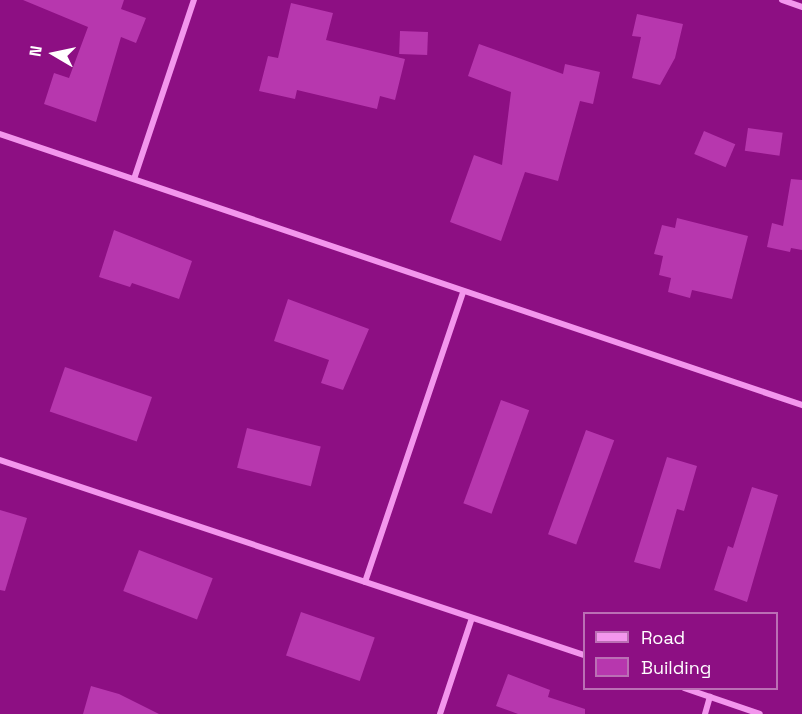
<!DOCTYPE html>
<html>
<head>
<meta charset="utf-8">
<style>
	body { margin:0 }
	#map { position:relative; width:802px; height:714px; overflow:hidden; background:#8d0f83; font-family:"Space Grotesk",sans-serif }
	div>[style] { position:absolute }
	.building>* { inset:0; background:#b737ae; transform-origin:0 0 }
	.street>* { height:6px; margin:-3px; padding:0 3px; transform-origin:3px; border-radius:3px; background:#f396ed }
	span { translate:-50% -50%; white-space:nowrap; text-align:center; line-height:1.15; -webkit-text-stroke:4.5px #8d0f83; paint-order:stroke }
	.legend { position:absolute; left:583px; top:612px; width:195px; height:78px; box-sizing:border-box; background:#8d0f83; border:2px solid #bb6fb5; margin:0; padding:8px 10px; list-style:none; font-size:18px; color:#fff }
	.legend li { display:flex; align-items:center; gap:12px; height:30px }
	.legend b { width:30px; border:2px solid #bb6fb5 }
	.north { position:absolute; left:24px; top:24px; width:60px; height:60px; -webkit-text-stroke:4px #8d0f83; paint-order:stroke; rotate:279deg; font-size:16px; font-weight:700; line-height:24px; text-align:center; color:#fff }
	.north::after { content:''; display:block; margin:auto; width:21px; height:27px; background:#fff; clip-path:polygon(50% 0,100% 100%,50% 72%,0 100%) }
</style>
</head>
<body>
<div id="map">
	<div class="building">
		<i style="clip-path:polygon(23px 0,124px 0,121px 9px,146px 18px,136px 43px,121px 37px,96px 122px,44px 104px,54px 73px,69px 78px,88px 27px)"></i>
		<i style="clip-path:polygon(291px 3px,333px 13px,326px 40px,405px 59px,395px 100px,380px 96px,377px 109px,297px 90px,295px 99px,259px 91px,268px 56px,278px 58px)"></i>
		<i style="clip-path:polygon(637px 14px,683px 24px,675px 58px,660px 85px,632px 78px,641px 37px,632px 36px)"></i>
		<i style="left:400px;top:31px;width:28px;height:23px;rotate:2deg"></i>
		<i style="clip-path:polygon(479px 44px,563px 74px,565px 64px,600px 72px,593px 104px,580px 101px,558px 181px,525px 172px,501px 241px,450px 222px,474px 155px,502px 165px,511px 92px,468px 76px)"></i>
		<i style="left:748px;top:128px;width:35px;height:23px;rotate:8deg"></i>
		<i style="left:704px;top:131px;width:34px;height:25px;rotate:23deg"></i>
		<i style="clip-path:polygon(791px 179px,802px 180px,802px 250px,791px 248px,790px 252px,767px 247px,772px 223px,783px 226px)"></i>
		<i style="clip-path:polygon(677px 218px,748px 236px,732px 299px,692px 290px,690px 298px,668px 292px,671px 278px,659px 275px,663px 256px,654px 254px,662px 225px,675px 228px)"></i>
		<i style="clip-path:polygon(114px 230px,192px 261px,179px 299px,132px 283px,130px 287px,99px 277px)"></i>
		<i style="clip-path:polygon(288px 299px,369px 329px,343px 390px,321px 383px,329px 360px,274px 341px)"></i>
		<i style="left:65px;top:367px;width:92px;height:47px;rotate:19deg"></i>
		<i style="left:501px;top:400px;width:30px;height:110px;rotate:20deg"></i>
		<i style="left:247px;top:428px;width:76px;height:41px;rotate:14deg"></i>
		<i style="left:586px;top:430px;width:30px;height:111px;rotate:20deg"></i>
		<i style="clip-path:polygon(667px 457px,697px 466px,684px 511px,677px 509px,660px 569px,634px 562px)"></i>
		<i style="clip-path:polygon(752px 487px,778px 495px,747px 602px,714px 590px,728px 546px,733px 548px)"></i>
		<i style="clip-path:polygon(0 510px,27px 518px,5px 591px,0 590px)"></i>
		<i style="left:139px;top:550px;width:79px;height:44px;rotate:21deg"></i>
		<i style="left:301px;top:612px;width:78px;height:46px;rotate:19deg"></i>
		<i style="clip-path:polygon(508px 674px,550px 690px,548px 697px,585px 709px,585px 714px,518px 714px,496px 706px)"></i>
		<i style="clip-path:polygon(91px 686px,119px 694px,159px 714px,83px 714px)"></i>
	</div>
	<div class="street">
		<i style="left:782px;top:0;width:21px;rotate:19deg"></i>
		<i style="left:0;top:134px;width:847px;rotate:18.67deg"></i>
		<i style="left:134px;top:179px;width:189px;rotate:-71.5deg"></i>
		<i style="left:0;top:460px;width:616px;rotate:18.46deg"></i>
		<i style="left:365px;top:582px;width:306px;rotate:-71.3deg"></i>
		<i style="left:684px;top:688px;width:80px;rotate:18.9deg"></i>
		<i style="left:440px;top:714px;width:101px;rotate:-71.6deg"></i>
		<i style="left:705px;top:714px;width:18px;rotate:-74deg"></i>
	</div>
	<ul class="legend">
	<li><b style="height:8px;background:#f396ed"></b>Road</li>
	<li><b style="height:16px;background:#b737ae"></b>Building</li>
	</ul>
	<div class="north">N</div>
</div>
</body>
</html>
